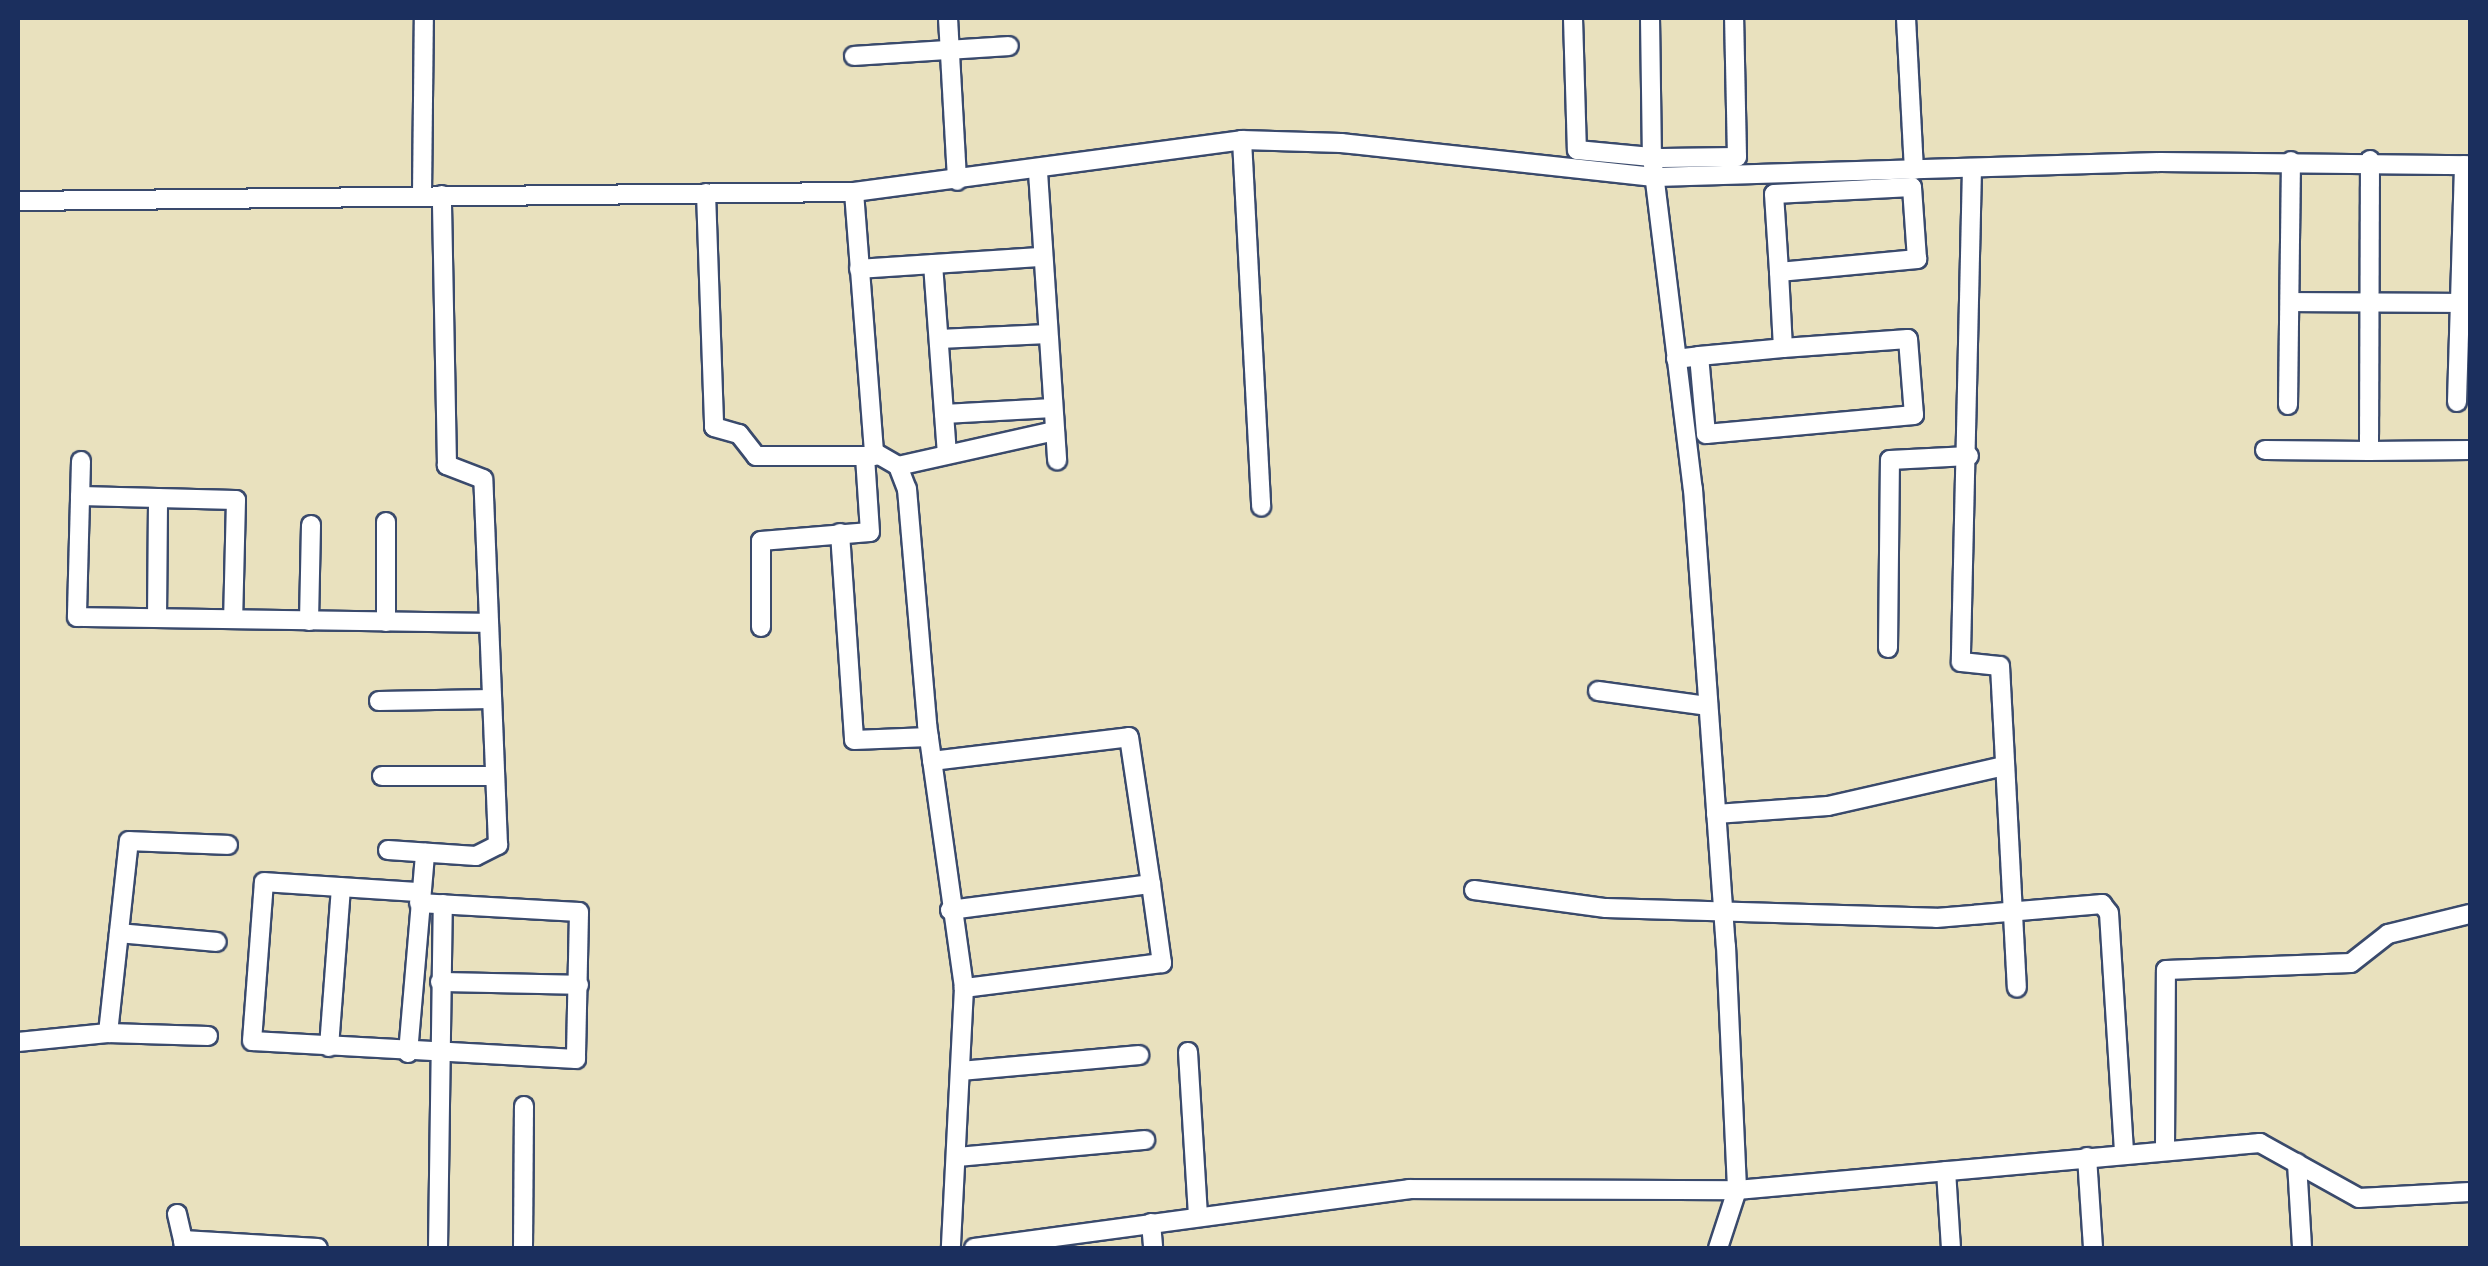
<!DOCTYPE html>
<html>
<head>
<meta charset="utf-8">
<style>
	body { margin:0 }
	#map { position:relative; width:2488px; height:1266px; overflow:hidden; background:#e9e1be; font-family:"IM FELL Great Primer",serif }
	div>[style] { position:absolute }
	.roads { filter:drop-shadow(2px 0 #3a4a6c) drop-shadow(-2px 0 #3a4a6c) drop-shadow(0 2px #3a4a6c) drop-shadow(0 -2px #3a4a6c) }
	.street>* { height:18px; margin:-9px; padding:0 9px; transform-origin:9px; border-radius:9px; background:#fff }
	span { translate:-50% -50%; white-space:nowrap; text-align:center; line-height:1.15; -webkit-text-stroke:9px #fcf5e5; paint-order:stroke }
	.frame { position:absolute; inset:0; border:20px solid #1b2f5e; pointer-events:none }
</style>
</head>
<body>
<div id="map">
	<div class="roads">
		<div class="street">
			<i style="left:948px;top:18px;width:163px;rotate:86.8deg"></i>
			<i style="left:1573px;top:18px;width:132px;rotate:88.3deg"></i>
			<i style="left:1577px;top:150px;width:85px;rotate:5.4deg"></i>
			<i style="left:1662px;top:158px;width:75px;rotate:-0.8deg"></i>
			<i style="left:1737px;top:157px;width:139px;rotate:-91.2deg"></i>
			<i style="left:1650px;top:18px;width:139px;rotate:89.2deg"></i>
			<i style="left:1652px;top:157px;width:335px;rotate:83deg"></i>
			<i style="left:1693px;top:489px;width:458px;rotate:85.9deg"></i>
			<i style="left:1726px;top:946px;width:244px;rotate:87.4deg"></i>
			<i style="left:1737px;top:1190px;width:61px;rotate:108.1deg"></i>
			<i style="left:1906px;top:18px;width:152px;rotate:87deg"></i>
			<i style="left:854px;top:56px;width:155px;rotate:-3.7deg"></i>
			<i style="left:1242px;top:140px;width:367px;rotate:87deg"></i>
			<i style="left:2370px;top:160px;width:291px;rotate:90.2deg"></i>
			<i style="left:2369px;top:451px;width:101px;rotate:-0.6deg"></i>
			<i style="left:1972px;top:168px;width:494px;rotate:91.3deg"></i>
			<i style="left:1961px;top:662px;width:39px;rotate:6deg"></i>
			<i style="left:2000px;top:666px;width:322px;rotate:87deg"></i>
			<i style="left:1038px;top:172px;width:289px;rotate:86.2deg"></i>
			<i style="left:854px;top:192px;width:261px;rotate:85.6deg"></i>
			<i style="left:874px;top:452px;width:28px;rotate:30deg"></i>
			<i style="left:898px;top:466px;width:25px;rotate:69deg"></i>
			<i style="left:907px;top:489px;width:236px;rotate:85.1deg"></i>
			<i style="left:927px;top:724px;width:267px;rotate:82deg"></i>
			<i style="left:964px;top:988px;width:260px;rotate:92.9deg"></i>
			<i style="left:706px;top:193px;width:234px;rotate:88deg"></i>
			<i style="left:714px;top:427px;width:26px;rotate:16deg"></i>
			<i style="left:739px;top:434px;width:28px;rotate:52deg"></i>
			<i style="left:756px;top:456px;width:119px"></i>
			<i style="left:422px;top:195px;width:177px;rotate:-89.4deg"></i>
			<i style="left:18px;top:201px;width:836px;rotate:-0.62deg"></i>
			<i style="left:854px;top:192px;width:391px;rotate:-7.6deg"></i>
			<i style="left:1242px;top:140px;width:99px;rotate:1.7deg"></i>
			<i style="left:1341px;top:143px;width:317px;rotate:6.2deg"></i>
			<i style="left:1656px;top:177px;width:504px;rotate:-1.7deg"></i>
			<i style="left:2160px;top:162px;width:310px;rotate:0.6deg"></i>
			<i style="left:933px;top:264px;width:191px;rotate:85.8deg"></i>
			<i style="left:859px;top:269px;width:183px;rotate:-3.8deg"></i>
			<i style="left:1779px;top:272px;width:139px;rotate:-5.4deg"></i>
			<i style="left:1917px;top:259px;width:72px;rotate:-94deg"></i>
			<i style="left:1912px;top:187px;width:138px;rotate:177.1deg"></i>
			<i style="left:1774px;top:194px;width:78px;rotate:86.3deg"></i>
			<i style="left:1779px;top:272px;width:76px;rotate:87deg"></i>
			<i style="left:2290px;top:302px;width:173px;rotate:0.3deg"></i>
			<i style="left:939px;top:339px;width:109px;rotate:-2.6deg"></i>
			<i style="left:1676px;top:359px;width:23px;rotate:-7deg"></i>
			<i style="left:1699px;top:356px;width:84px;rotate:-5.4deg"></i>
			<i style="left:1783px;top:348px;width:125px;rotate:-4.1deg"></i>
			<i style="left:1908px;top:339px;width:76px;rotate:85.5deg"></i>
			<i style="left:1914px;top:415px;width:209px;rotate:174.8deg"></i>
			<i style="left:1706px;top:434px;width:78px;rotate:-95.1deg"></i>
			<i style="left:2457px;top:402px;width:237px;rotate:-88.3deg"></i>
			<i style="left:2288px;top:405px;width:244px;rotate:-89.3deg"></i>
			<i style="left:944px;top:414px;width:109px;rotate:-3.2deg"></i>
			<i style="left:2265px;top:450px;width:104px;rotate:0.6deg"></i>
			<i style="left:81px;top:461px;width:156px;rotate:91.5deg"></i>
			<i style="left:77px;top:617px;width:412px;rotate:0.8deg"></i>
			<i style="left:898px;top:466px;width:161px;rotate:-12.6deg"></i>
			<i style="left:80px;top:496px;width:156px;rotate:1.5deg"></i>
			<i style="left:236px;top:500px;width:119px;rotate:91.4deg"></i>
			<i style="left:386px;top:522px;width:100px;rotate:90deg"></i>
			<i style="left:840px;top:533px;width:207px;rotate:86.1deg"></i>
			<i style="left:854px;top:740px;width:75px;rotate:-2.3deg"></i>
			<i style="left:157px;top:618px;width:120px;rotate:-89.5deg"></i>
			<i style="left:309px;top:621px;width:96px;rotate:-88.8deg"></i>
			<i style="left:761px;top:627px;width:86px;rotate:-90deg"></i>
			<i style="left:761px;top:541px;width:109px;rotate:-4.7deg"></i>
			<i style="left:870px;top:532px;width:76px;rotate:-93.8deg"></i>
			<i style="left:1888px;top:648px;width:188px;rotate:-89.4deg"></i>
			<i style="left:1890px;top:460px;width:79px;rotate:-2.9deg"></i>
			<i style="left:1598px;top:691px;width:110px;rotate:7.8deg"></i>
			<i style="left:379px;top:701px;width:113px;rotate:-1deg"></i>
			<i style="left:932px;top:761px;width:198px;rotate:-6.9deg"></i>
			<i style="left:1129px;top:737px;width:149px;rotate:81.5deg"></i>
			<i style="left:1151px;top:884px;width:80px;rotate:82.1deg"></i>
			<i style="left:1162px;top:963px;width:200px;rotate:172.8deg"></i>
			<i style="left:382px;top:776px;width:113px"></i>
			<i style="left:1716px;top:814px;width:112px;rotate:-4.1deg"></i>
			<i style="left:1828px;top:806px;width:180px;rotate:-12.8deg"></i>
			<i style="left:388px;top:850px;width:88px;rotate:3.9deg"></i>
			<i style="left:476px;top:856px;width:25px;rotate:-27deg"></i>
			<i style="left:498px;top:845px;width:366px;rotate:-92.3deg"></i>
			<i style="left:483px;top:479px;width:39px;rotate:-159deg"></i>
			<i style="left:447px;top:465px;width:270px;rotate:-91.1deg"></i>
			<i style="left:1474px;top:890px;width:133px;rotate:7.8deg"></i>
			<i style="left:1606px;top:908px;width:330px;rotate:1.7deg"></i>
			<i style="left:1936px;top:918px;width:167px;rotate:-4.8deg"></i>
			<i style="left:2102px;top:904px;width:11px;rotate:52deg"></i>
			<i style="left:2109px;top:913px;width:240px;rotate:86.4deg"></i>
			<i style="left:419px;top:903px;width:160px;rotate:3.2deg"></i>
			<i style="left:579px;top:912px;width:147px;rotate:91.2deg"></i>
			<i style="left:576px;top:1059px;width:324px;rotate:-176.8deg"></i>
			<i style="left:252px;top:1041px;width:159px;rotate:-85.7deg"></i>
			<i style="left:264px;top:882px;width:156px;rotate:3.7deg"></i>
			<i style="left:950px;top:910px;width:203px;rotate:-7.4deg"></i>
			<i style="left:119px;top:933px;width:98px;rotate:5.2deg"></i>
			<i style="left:440px;top:982px;width:139px;rotate:1.2deg"></i>
			<i style="left:108px;top:1033px;width:193px;rotate:-83.8deg"></i>
			<i style="left:129px;top:841px;width:99px;rotate:2.3deg"></i>
			<i style="left:18px;top:1042px;width:90px;rotate:-5.7deg"></i>
			<i style="left:108px;top:1033px;width:100px;rotate:1.7deg"></i>
			<i style="left:329px;top:1047px;width:160px;rotate:-85.7deg"></i>
			<i style="left:1188px;top:1052px;width:165px;rotate:86.5deg"></i>
			<i style="left:408px;top:1053px;width:201px;rotate:-85.1deg"></i>
			<i style="left:961px;top:1071px;width:179px;rotate:-5.1deg"></i>
			<i style="left:2165px;top:1148px;width:178px;rotate:-89.7deg"></i>
			<i style="left:2166px;top:970px;width:185px;rotate:-2.2deg"></i>
			<i style="left:2351px;top:963px;width:47px;rotate:-38.1deg"></i>
			<i style="left:2388px;top:934px;width:84px;rotate:-13.7deg"></i>
			<i style="left:958px;top:1157px;width:188px;rotate:-5.2deg"></i>
			<i style="left:2087px;top:1157px;width:91px;rotate:86.2deg"></i>
			<i style="left:2297px;top:1163px;width:85px;rotate:86.6deg"></i>
			<i style="left:1946px;top:1171px;width:77px;rotate:86.3deg"></i>
			<i style="left:177px;top:1214px;width:27px;rotate:77deg"></i>
			<i style="left:1151px;top:1223px;width:25px;rotate:85deg"></i>
			<i style="left:184px;top:1248px;width:8px;rotate:-97deg"></i>
			<i style="left:183px;top:1240px;width:135px;rotate:3.4deg"></i>
			<i style="left:438px;top:1248px;width:344px;rotate:-89.2deg"></i>
			<i style="left:523px;top:1248px;width:142px;rotate:-89.6deg"></i>
			<i style="left:974px;top:1248px;width:439px;rotate:-7.7deg"></i>
			<i style="left:1409px;top:1189px;width:328px;rotate:0.2deg"></i>
			<i style="left:1737px;top:1190px;width:525px;rotate:-5.14deg"></i>
			<i style="left:2260px;top:1143px;width:113px;rotate:29.1deg"></i>
			<i style="left:2359px;top:1198px;width:111px;rotate:-3.1deg"></i>
		</div>
	</div>
	<div class="frame"></div>
</div>
</body>
</html>
